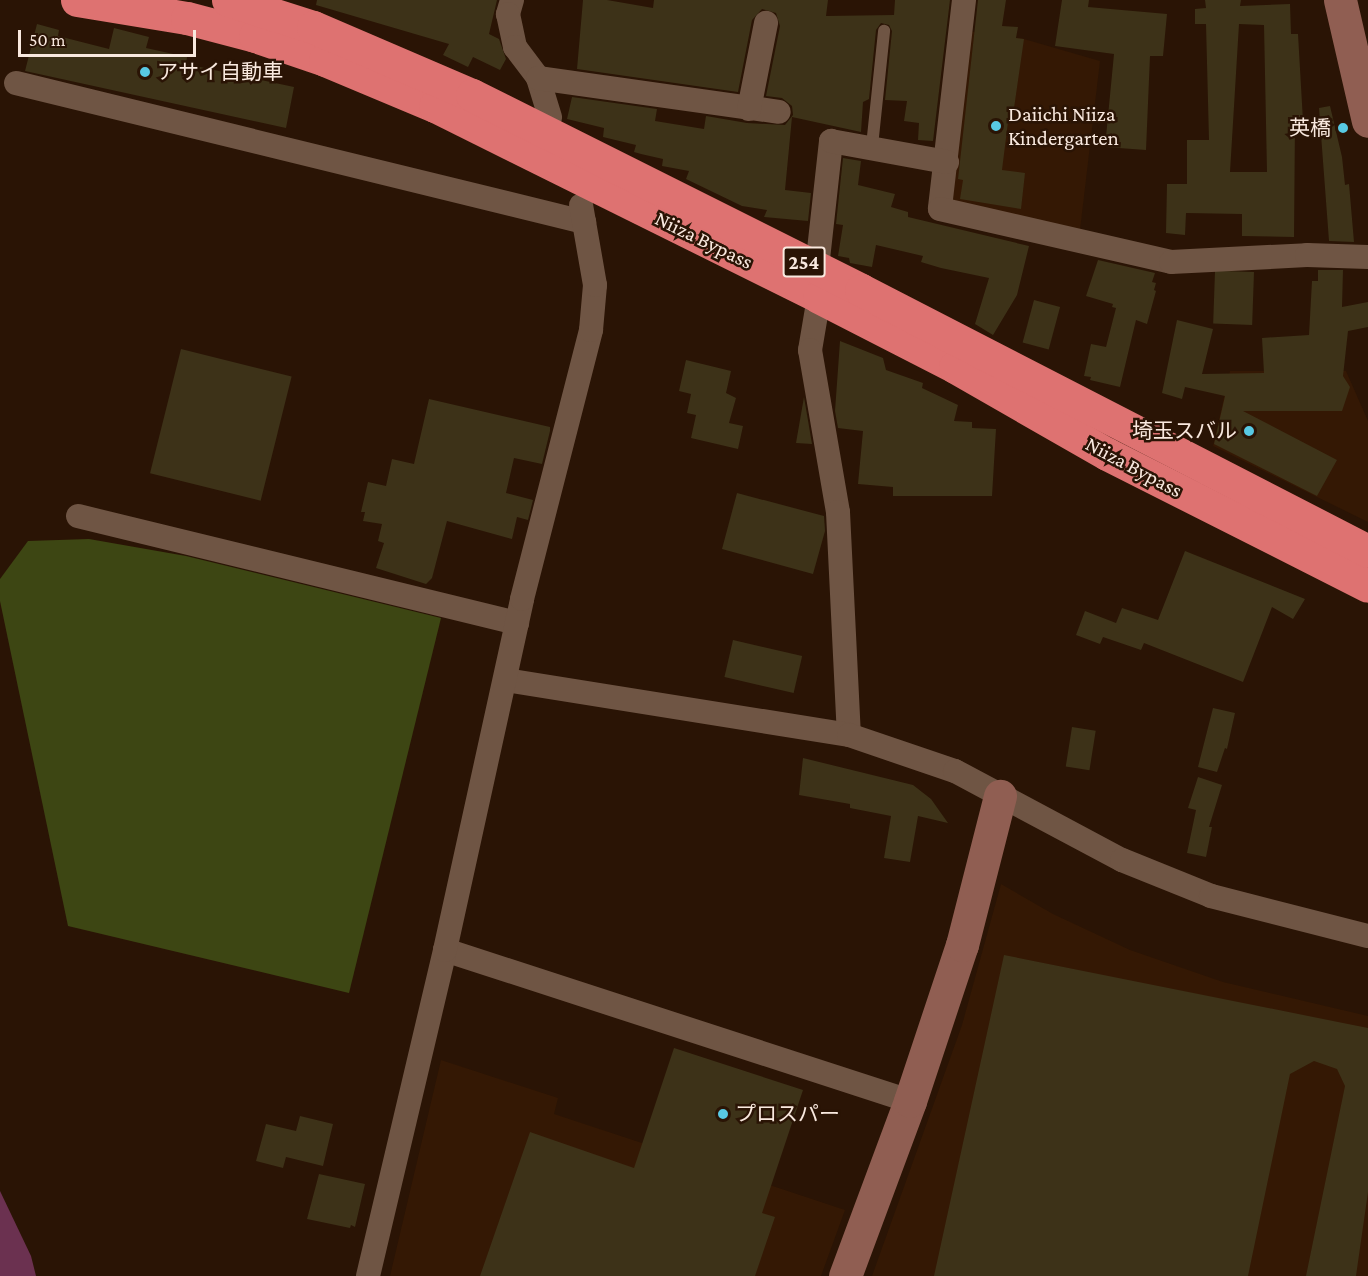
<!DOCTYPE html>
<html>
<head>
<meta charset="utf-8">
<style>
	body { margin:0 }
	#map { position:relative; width:1368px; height:1276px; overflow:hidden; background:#2a1405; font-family:"Crimson Pro","Noto Sans JP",serif }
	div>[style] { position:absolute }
	.built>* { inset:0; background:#341804 }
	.green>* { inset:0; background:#3d4613 }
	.water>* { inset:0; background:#6b3150 }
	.building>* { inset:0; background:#3d3218; transform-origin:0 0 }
	.lane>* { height:12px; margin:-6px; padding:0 6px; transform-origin:6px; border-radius:6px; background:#6f5544 }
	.street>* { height:24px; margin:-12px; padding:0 12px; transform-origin:12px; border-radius:12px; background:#6f5544 }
	.secondary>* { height:33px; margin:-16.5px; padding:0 16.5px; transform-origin:16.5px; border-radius:16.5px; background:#905e52 }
	.highway>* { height:33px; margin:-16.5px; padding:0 16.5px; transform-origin:16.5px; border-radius:16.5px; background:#de7271 }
	.dots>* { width:16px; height:16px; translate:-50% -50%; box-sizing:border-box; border:3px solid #2a1405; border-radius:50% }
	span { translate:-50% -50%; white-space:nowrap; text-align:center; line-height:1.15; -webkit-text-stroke:5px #2a1405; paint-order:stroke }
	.shield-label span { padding:2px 4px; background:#2a1405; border:2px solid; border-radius:4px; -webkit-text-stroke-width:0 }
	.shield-label { font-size:20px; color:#f9e9df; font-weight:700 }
	.poi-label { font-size:21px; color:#f9e9df }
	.left { translate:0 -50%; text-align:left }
	.right { translate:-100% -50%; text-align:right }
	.street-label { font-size:21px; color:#f9e9df }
	.scale { position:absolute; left:18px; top:30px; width:178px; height:27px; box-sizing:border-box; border:3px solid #f9e9df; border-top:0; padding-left:8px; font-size:18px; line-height:21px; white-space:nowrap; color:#f9e9df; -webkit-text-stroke:4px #2a1405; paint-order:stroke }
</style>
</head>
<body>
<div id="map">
	<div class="built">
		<i style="clip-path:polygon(967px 31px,1024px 39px,1100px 61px,1080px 230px,948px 202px)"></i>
		<i style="clip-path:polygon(1230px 371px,1346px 371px,1368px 421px,1368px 522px,1213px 446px)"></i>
		<i style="clip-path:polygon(1001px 884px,1053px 914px,1130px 950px,1223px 982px,1368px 1016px,1368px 1276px,872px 1276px,962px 1025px)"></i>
		<i style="clip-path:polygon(441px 1060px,558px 1098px,554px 1114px,845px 1210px,821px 1276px,390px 1276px)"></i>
	</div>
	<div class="green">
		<i style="clip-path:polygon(89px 539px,186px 556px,441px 618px,349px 993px,68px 926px,0 601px,0 579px,28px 541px)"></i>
	</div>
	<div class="water">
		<i style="clip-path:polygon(0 1191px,31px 1256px,36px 1276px,0 1276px)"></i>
	</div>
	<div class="building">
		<i style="clip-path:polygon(317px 0,497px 0,489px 34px,499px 39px,506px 59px,500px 70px,473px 57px,468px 67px,443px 55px,449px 44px,316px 5px)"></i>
		<i style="clip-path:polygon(583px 0,607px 0,653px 8px,654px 0,828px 0,826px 16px,894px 15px,895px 0,950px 0,933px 141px,918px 140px,919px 123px,904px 121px,907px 101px,885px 100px,892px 31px,889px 25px,881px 23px,876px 30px,869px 99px,863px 102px,861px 132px,792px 117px,785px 190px,811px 193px,808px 221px,764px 217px,767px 210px,742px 206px,686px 179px,689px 171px,662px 166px,663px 159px,641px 154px,634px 152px,636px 145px,603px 137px,604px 128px,567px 119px,572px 97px,657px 109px,655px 121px,704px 129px,706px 116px,747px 123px,785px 125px,793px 115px,792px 106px,782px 98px,766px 96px,780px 26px,776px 13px,762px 9px,752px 20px,738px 92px,577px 69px)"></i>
		<i style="clip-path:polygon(978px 0,1006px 0,1002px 26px,1018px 27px,1016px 38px,1024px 39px,1013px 115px,1009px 114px,1002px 170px,1025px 173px,1021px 209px,960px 199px,963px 180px,958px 179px)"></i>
		<i style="clip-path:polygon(1062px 0,1089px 0,1088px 7px,1167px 14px,1163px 56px,1150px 56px,1146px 150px,1105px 147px,1114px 54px,1055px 46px)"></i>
		<i style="clip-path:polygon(evenodd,1205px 0,1241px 0,1240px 6px,1290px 4px,1291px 34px,1298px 34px,1303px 121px,1295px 121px,1294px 237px,1242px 236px,1242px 214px,1186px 213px,1185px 235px,1166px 233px,1167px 184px,1187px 184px,1187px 140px,1209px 140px,1206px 24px,1195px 24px,1195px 9px,1206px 8px,1205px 0,1239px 24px,1264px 25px,1267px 172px,1230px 172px,1239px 24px)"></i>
		<i style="clip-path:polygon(37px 24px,59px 30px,58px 36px,109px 49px,114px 28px,149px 37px,146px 48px,187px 57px,186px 64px,294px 87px,286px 128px,25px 71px)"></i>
		<i style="clip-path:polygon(1330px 106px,1342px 157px,1345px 185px,1349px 184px,1354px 242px,1329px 241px,1319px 108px)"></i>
		<i style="clip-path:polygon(843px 158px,861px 161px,858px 185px,895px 194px,891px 207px,908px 212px,908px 217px,1029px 246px,1017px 295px,993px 335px,975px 324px,989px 278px,941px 268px,921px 262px,923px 256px,876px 245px,872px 267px,850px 263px,849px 258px,838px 256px,843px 225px,836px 224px)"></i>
		<i style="clip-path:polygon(1098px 260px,1155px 273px,1152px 282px,1156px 283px,1154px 290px,1156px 291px,1147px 324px,1136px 320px,1120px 387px,1090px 380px,1091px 377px,1084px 376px,1091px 344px,1106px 347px,1116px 308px,1112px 307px,1113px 304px,1086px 296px)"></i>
		<i style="clip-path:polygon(1318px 270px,1343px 270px,1342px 307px,1368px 302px,1368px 327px,1348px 331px,1343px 376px,1350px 387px,1342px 411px,1243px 411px,1337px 460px,1317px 496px,1214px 444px,1225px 396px,1185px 387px,1182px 399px,1162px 393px,1177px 320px,1213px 329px,1202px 374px,1264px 373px,1262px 338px,1309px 335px,1312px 281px,1318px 281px)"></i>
		<i style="left:1254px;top:272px;width:53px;height:39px;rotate:92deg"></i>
		<i style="left:1034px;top:300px;width:27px;height:44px;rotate:15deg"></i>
		<i style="clip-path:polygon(840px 341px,883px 358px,886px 370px,923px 383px,922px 388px,958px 405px,954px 421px,972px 422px,972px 428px,996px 429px,992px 496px,893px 496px,893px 487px,858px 484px,863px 431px,838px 428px,835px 411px)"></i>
		<i style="left:181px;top:349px;width:114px;height:128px;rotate:14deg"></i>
		<i style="clip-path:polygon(686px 360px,731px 371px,726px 393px,736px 398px,729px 423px,743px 426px,738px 449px,691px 438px,696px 415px,687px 413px,691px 394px,679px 391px)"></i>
		<i style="clip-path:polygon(804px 397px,812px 444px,796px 443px)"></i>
		<i style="clip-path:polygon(429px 399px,550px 427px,550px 431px,542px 464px,514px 458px,506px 493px,533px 500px,528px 520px,517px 517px,512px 539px,447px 521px,432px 578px,426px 584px,376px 568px,384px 543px,378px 541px,382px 524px,363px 521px,365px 512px,361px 512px,368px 482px,386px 486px,392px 459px,414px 464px)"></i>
		<i style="clip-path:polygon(737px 493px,824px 516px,825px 531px,813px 574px,722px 549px)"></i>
		<i style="clip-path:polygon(1185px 551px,1305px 599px,1293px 619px,1272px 607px,1243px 682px,1144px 643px,1141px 650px,1103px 637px,1100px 644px,1076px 635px,1085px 611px,1116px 623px,1122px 608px,1158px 620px)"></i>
		<i style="left:733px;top:640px;width:71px;height:38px;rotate:13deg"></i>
		<i style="clip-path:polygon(1213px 708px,1235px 713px,1227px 749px,1225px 748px,1217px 772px,1198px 767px)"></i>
		<i style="left:1072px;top:727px;width:24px;height:40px;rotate:9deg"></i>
		<i style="clip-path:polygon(803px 758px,913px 785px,931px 799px,948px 823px,918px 816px,910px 862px,884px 858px,891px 816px,850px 808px,850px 804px,799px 795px)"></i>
		<i style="clip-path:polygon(1198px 777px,1222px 785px,1209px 827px,1212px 827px,1206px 857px,1187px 853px,1196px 810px,1188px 808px)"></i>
		<i style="clip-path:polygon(1004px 955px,1368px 1028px,1368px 1192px,1356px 1276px,1306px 1276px,1345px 1086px,1337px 1069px,1314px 1061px,1290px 1074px,1248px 1276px,934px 1276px)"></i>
		<i style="clip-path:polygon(674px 1048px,803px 1090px,762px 1213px,775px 1217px,755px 1276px,480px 1276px,530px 1132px,634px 1168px)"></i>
		<i style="clip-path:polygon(300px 1116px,333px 1124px,323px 1166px,286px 1157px,283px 1168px,256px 1161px,266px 1124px,296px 1131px)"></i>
		<i style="clip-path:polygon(319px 1174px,365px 1184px,355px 1227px,351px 1225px,350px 1228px,307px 1219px)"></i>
	</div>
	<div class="lane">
		<i style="left:872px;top:146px;width:116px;rotate:-84deg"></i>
	</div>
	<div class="street">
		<i style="left:512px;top:0;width:15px;rotate:106deg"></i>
		<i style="left:508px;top:14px;width:34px;rotate:78deg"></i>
		<i style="left:515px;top:47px;width:39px;rotate:53deg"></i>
		<i style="left:538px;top:78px;width:41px;rotate:72.9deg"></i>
		<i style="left:964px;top:0;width:210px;rotate:96.6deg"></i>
		<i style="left:940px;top:209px;width:237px;rotate:12.9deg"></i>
		<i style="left:1171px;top:262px;width:136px;rotate:-2.9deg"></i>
		<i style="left:1307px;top:255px;width:61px;rotate:1.9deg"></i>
		<i style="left:538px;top:78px;width:243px;rotate:8deg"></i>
		<i style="left:16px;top:83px;width:585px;rotate:13.75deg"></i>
		<i style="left:749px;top:109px;width:88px;rotate:-78.8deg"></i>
		<i style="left:817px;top:268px;width:128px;rotate:-83.7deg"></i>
		<i style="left:831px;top:141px;width:118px;rotate:10.3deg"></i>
		<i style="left:819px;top:297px;width:54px;rotate:99.6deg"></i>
		<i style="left:810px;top:350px;width:164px;rotate:80.2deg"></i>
		<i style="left:838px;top:512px;width:223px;rotate:87.2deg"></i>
		<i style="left:78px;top:516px;width:452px;rotate:13.7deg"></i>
		<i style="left:506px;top:680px;width:347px;rotate:9.1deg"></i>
		<i style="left:849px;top:735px;width:112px;rotate:18.8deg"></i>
		<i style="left:955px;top:771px;width:189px;rotate:28.1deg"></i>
		<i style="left:1122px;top:860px;width:96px;rotate:22deg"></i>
		<i style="left:1211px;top:896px;width:162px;rotate:14.3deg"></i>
		<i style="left:445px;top:950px;width:489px;rotate:18deg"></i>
		<i style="left:368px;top:1276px;width:335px;rotate:-76.7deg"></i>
		<i style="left:445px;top:950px;width:359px;rotate:-77.6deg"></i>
		<i style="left:522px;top:599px;width:278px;rotate:-75.6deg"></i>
		<i style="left:591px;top:330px;width:45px;rotate:-84.9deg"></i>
		<i style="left:595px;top:285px;width:81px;rotate:-99.9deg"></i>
	</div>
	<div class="secondary">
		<i style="left:1340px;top:0;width:124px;rotate:77deg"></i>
		<i style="left:845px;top:1276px;width:187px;rotate:-69.6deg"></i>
		<i style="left:910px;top:1101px;width:164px;rotate:-71.6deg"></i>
		<i style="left:962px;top:945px;width:154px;rotate:-75.7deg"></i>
	</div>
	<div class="highway">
		<i style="left:77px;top:0;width:111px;rotate:9.3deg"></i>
		<i style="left:187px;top:18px;width:70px;rotate:14.8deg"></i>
		<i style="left:255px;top:36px;width:74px;rotate:18.9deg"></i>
		<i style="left:325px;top:60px;width:119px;rotate:22.7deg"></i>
		<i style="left:435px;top:106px;width:429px;rotate:26.4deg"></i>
		<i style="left:819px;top:297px;width:153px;rotate:27.2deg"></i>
		<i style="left:955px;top:367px;width:175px;rotate:29.8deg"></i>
		<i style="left:1107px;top:454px;width:292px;rotate:26.8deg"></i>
		<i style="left:228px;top:0;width:89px;rotate:17.6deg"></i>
		<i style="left:313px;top:27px;width:173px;rotate:23.2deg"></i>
		<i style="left:472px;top:95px;width:435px;rotate:26.6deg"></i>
		<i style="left:861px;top:290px;width:570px;rotate:27.24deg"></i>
	</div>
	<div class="dots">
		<i style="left:145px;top:72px;background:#58c9e3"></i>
		<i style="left:996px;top:126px;background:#58c9e3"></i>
		<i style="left:1343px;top:128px;background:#58c9e3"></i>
		<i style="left:1249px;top:431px;background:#58c9e3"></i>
		<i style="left:723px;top:1114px;background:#58c9e3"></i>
	</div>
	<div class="shield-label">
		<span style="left:804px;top:262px">254</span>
	</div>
	<div class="poi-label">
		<span class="left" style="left:157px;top:72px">アサイ自動車</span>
		<span class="left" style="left:1008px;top:126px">Daiichi Niiza<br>Kindergarten</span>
		<span class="right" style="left:1331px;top:128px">英橋</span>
		<span class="right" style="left:1237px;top:431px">埼玉スバル</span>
		<span class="left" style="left:735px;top:1114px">プロスパー</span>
	</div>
	<div class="street-label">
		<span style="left:704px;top:240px;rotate:26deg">Niiza Bypass</span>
		<span style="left:1134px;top:467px;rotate:28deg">Niiza Bypass</span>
	</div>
	<div class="scale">50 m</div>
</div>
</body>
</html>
